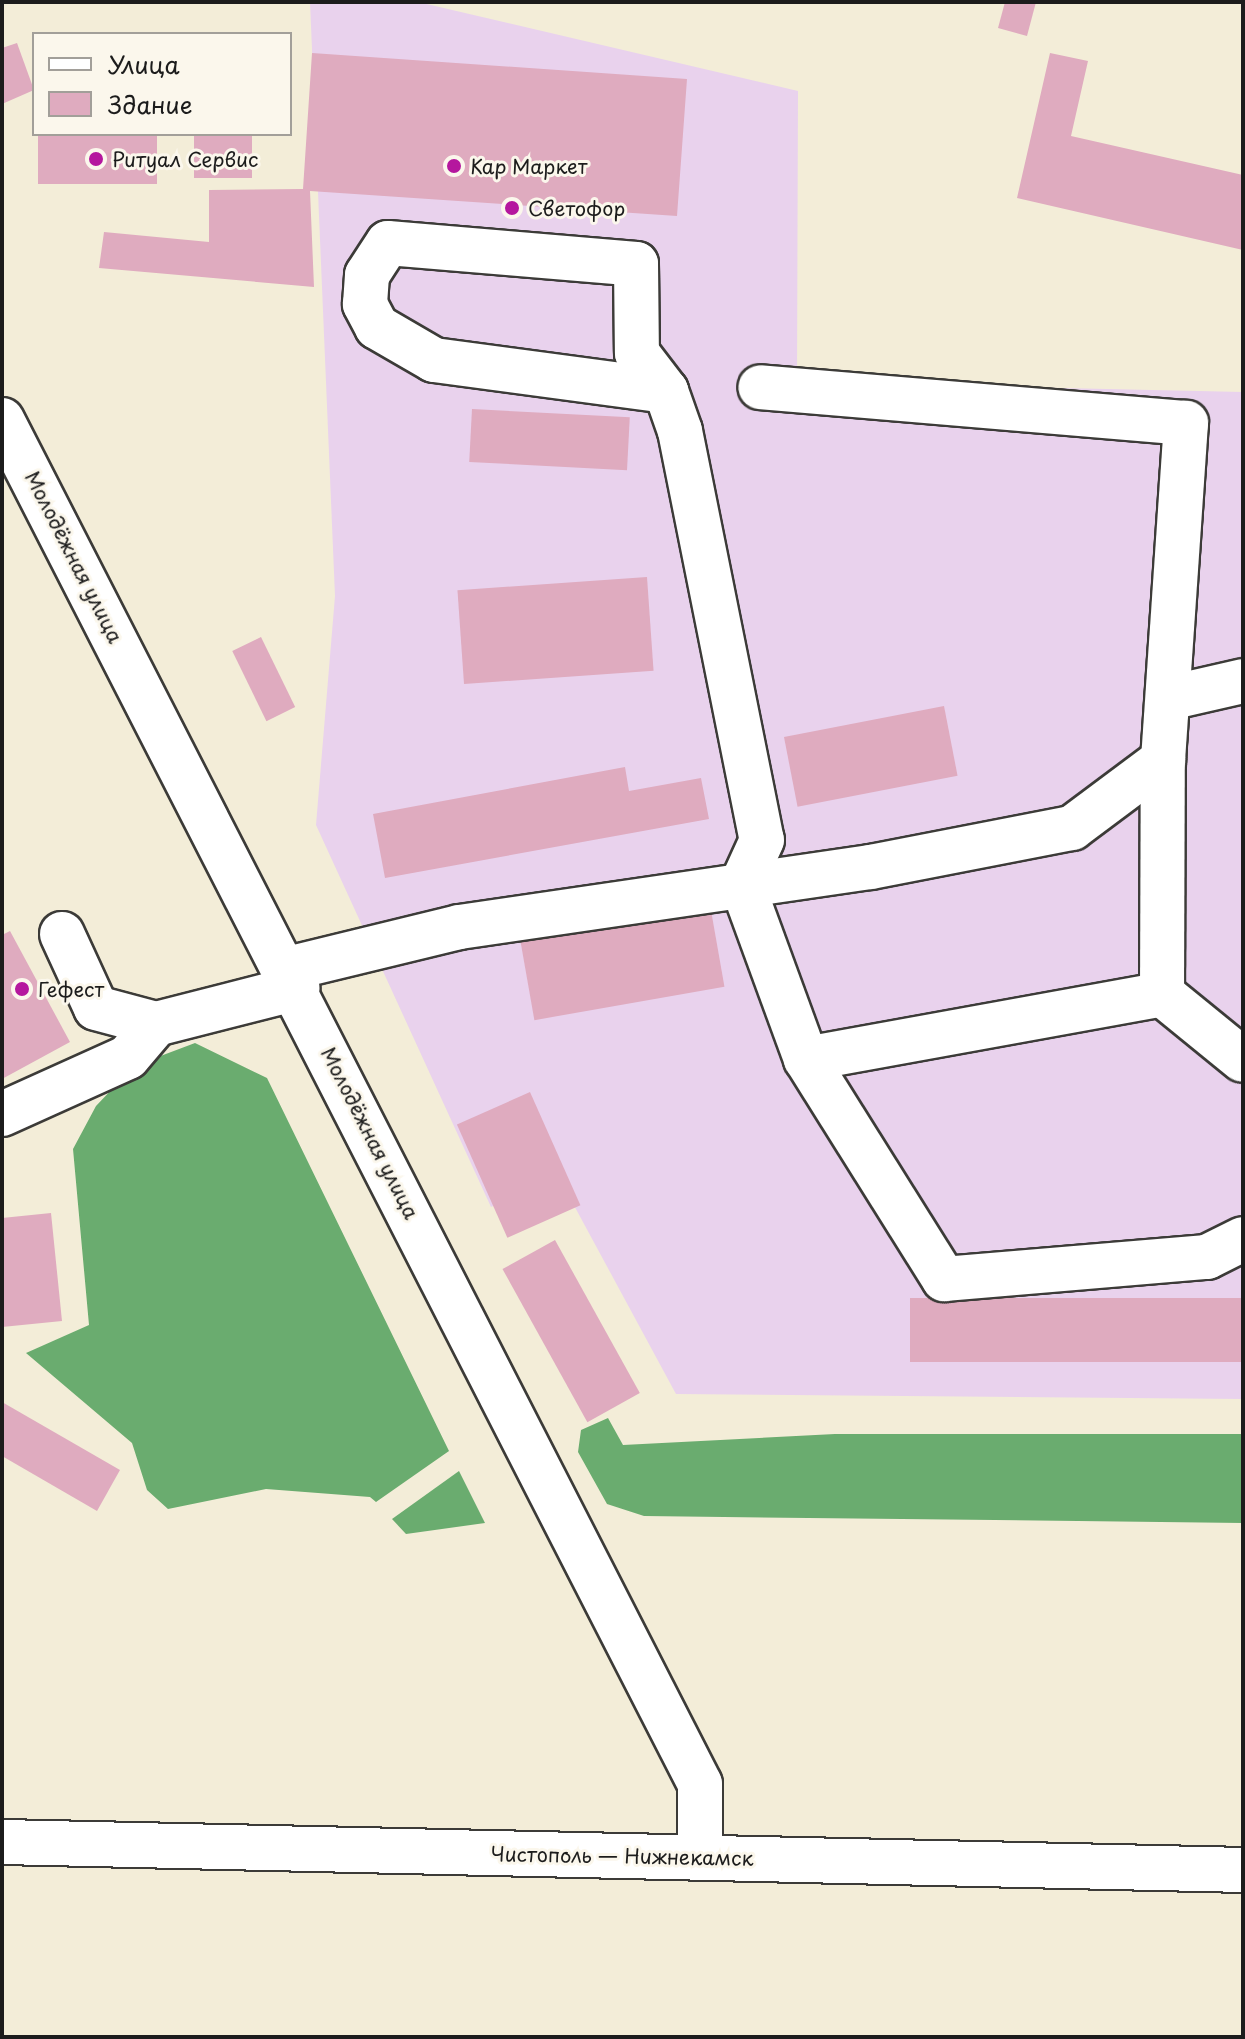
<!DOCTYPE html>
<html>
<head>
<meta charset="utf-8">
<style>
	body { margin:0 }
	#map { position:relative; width:1245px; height:2039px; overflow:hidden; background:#f3edd8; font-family:"Playpen Sans",sans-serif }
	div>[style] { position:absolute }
	.built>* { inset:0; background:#e9d2ed }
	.forest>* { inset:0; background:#6aac6f }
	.building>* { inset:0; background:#dfabbf; transform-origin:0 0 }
	.roads { filter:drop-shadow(2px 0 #3c3b38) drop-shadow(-2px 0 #3c3b38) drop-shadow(0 2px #3c3b38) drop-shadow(0 -2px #3c3b38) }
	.minor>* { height:44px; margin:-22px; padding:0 22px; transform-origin:22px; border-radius:22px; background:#fff }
	.major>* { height:44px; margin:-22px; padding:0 22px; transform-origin:22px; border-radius:22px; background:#fff }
	.dots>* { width:22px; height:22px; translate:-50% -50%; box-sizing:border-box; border:4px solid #fbf7ec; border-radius:50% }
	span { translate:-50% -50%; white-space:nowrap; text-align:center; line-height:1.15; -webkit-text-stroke:6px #fbf7ec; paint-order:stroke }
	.poi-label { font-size:20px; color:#1c1c1c }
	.left { translate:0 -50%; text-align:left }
	.street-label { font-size:20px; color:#1c1c1c }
	.frame { position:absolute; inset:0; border:4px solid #1c1c1c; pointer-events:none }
	.legend { position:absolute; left:32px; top:32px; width:260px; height:104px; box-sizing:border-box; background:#fbf7ec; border:2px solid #a29f99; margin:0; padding:10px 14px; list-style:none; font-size:24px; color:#1c1c1c }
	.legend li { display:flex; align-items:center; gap:16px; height:40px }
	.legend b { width:40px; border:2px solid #a29f99 }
</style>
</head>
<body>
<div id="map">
	<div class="built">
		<i style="clip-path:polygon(310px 2px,418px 2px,798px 91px,797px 382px,1243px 392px,1243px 1399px,676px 1394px,557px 1174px,491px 1207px,316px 825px,335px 596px)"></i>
	</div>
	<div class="forest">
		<i style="clip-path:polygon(195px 1043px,267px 1078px,449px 1451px,376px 1502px,370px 1497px,266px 1489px,168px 1509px,147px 1490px,132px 1443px,26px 1353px,89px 1325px,73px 1149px,96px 1106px,134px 1066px)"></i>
		<i style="clip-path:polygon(608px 1418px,623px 1445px,835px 1434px,1243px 1434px,1243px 1523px,644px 1516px,607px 1504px,578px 1452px,581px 1430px)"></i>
		<i style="clip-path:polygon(459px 1471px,485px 1523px,406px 1534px,392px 1519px)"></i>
	</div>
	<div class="building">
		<i style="clip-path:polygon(1005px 2px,1036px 2px,1027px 36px,998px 28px)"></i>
		<i style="clip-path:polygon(17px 43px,34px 90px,2px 104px,2px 48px)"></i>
		<i style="clip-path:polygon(312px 53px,687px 79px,677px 216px,310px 191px,314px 287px,99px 268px,104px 232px,209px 242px,209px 190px,303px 189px)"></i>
		<i style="clip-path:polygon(1050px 53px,1088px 61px,1071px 136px,1243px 175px,1243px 250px,1017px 198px)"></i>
		<i style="left:38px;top:134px;width:119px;height:50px"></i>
		<i style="left:194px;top:134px;width:58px;height:44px"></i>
		<i style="left:472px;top:409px;width:158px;height:53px;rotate:3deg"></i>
		<i style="left:647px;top:577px;width:94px;height:190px;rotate:86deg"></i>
		<i style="left:261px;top:637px;width:78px;height:32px;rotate:64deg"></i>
		<i style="left:944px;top:706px;width:71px;height:163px;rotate:79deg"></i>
		<i style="clip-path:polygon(625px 767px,629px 791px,701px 778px,709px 819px,385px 878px,373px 814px)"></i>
		<i style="left:709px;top:899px;width:89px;height:193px;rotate:80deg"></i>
		<i style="clip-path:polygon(10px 931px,70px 1042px,2px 1079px,2px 935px)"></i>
		<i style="left:530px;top:1092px;width:124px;height:80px;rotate:66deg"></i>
		<i style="clip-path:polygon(51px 1213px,62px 1321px,2px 1327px,2px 1218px)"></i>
		<i style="left:555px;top:1240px;width:175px;height:60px;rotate:61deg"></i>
		<i style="left:1243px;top:1298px;width:64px;height:333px;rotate:90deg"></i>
		<i style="clip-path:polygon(2px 1402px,120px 1470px,97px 1511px,2px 1456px)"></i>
	</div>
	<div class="roads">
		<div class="minor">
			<i style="left:666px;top:391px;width:234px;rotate:-172.4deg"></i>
			<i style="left:434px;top:360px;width:66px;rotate:-149.9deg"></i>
			<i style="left:377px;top:327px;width:26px;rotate:-118deg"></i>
			<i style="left:365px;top:304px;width:29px;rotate:-86deg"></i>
			<i style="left:367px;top:275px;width:38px;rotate:-57deg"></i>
			<i style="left:388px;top:243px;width:249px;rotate:4.8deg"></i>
			<i style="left:636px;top:264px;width:89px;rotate:89.4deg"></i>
			<i style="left:637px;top:353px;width:48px;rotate:52.7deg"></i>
			<i style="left:666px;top:391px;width:42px;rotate:70.7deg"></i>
			<i style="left:680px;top:431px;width:417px;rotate:78.7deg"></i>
			<i style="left:762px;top:840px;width:48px;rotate:114.4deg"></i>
			<i style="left:742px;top:884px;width:186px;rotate:69.9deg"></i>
			<i style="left:806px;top:1059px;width:362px;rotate:-10.3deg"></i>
			<i style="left:1162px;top:994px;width:234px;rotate:-89.8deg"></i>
			<i style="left:2px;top:420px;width:1532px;rotate:62.9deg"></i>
			<i style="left:700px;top:1784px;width:74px;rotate:90deg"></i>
			<i style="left:1169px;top:698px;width:76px;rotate:-12.9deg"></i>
			<i style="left:62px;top:934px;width:81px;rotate:65.3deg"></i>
			<i style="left:96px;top:1008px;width:62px;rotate:14.9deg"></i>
			<i style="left:156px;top:1024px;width:146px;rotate:-14.3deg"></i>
			<i style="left:287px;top:969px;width:177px;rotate:-13.7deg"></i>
			<i style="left:459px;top:927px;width:416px;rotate:-8.3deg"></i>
			<i style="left:871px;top:867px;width:205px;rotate:-11deg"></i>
			<i style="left:1072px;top:828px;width:114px;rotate:-36.8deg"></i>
			<i style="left:1163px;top:760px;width:338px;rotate:-86.1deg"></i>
			<i style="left:1186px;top:423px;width:427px;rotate:-175.2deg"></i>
			<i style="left:1162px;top:994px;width:104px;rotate:39.2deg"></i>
			<i style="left:806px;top:1059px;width:260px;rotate:57.9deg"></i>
			<i style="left:944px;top:1279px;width:264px;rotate:-4.8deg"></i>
			<i style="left:1207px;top:1257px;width:40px;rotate:-26.6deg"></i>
			<i style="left:2px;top:1114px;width:138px;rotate:-24.3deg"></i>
			<i style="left:128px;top:1057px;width:43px;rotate:-49.7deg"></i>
		</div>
		<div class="major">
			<i style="left:2px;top:1842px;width:1241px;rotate:1.29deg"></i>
		</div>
	</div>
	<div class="dots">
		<i style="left:96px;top:159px;background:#b5179e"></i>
		<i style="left:454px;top:166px;background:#b5179e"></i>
		<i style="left:512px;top:208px;background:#b5179e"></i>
		<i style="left:22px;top:989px;background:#b5179e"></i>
	</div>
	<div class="poi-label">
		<span class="left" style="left:112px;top:159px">Ритуал Сервис</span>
		<span class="left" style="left:470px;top:166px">Кар Маркет</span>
		<span class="left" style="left:528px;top:208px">Светофор</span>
		<span class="left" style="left:38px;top:989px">Гефест</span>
	</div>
	<div class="street-label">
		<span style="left:74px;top:557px;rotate:63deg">Молодёжная улица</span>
		<span style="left:370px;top:1133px;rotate:63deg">Молодёжная улица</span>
		<span style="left:622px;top:1856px;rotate:1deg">Чистополь — Нижнекамск</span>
	</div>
	<div class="frame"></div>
	<ul class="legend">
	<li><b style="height:10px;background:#fff"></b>Улица</li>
	<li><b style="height:22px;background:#dfabbf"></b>Здание</li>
	</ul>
</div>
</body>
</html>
